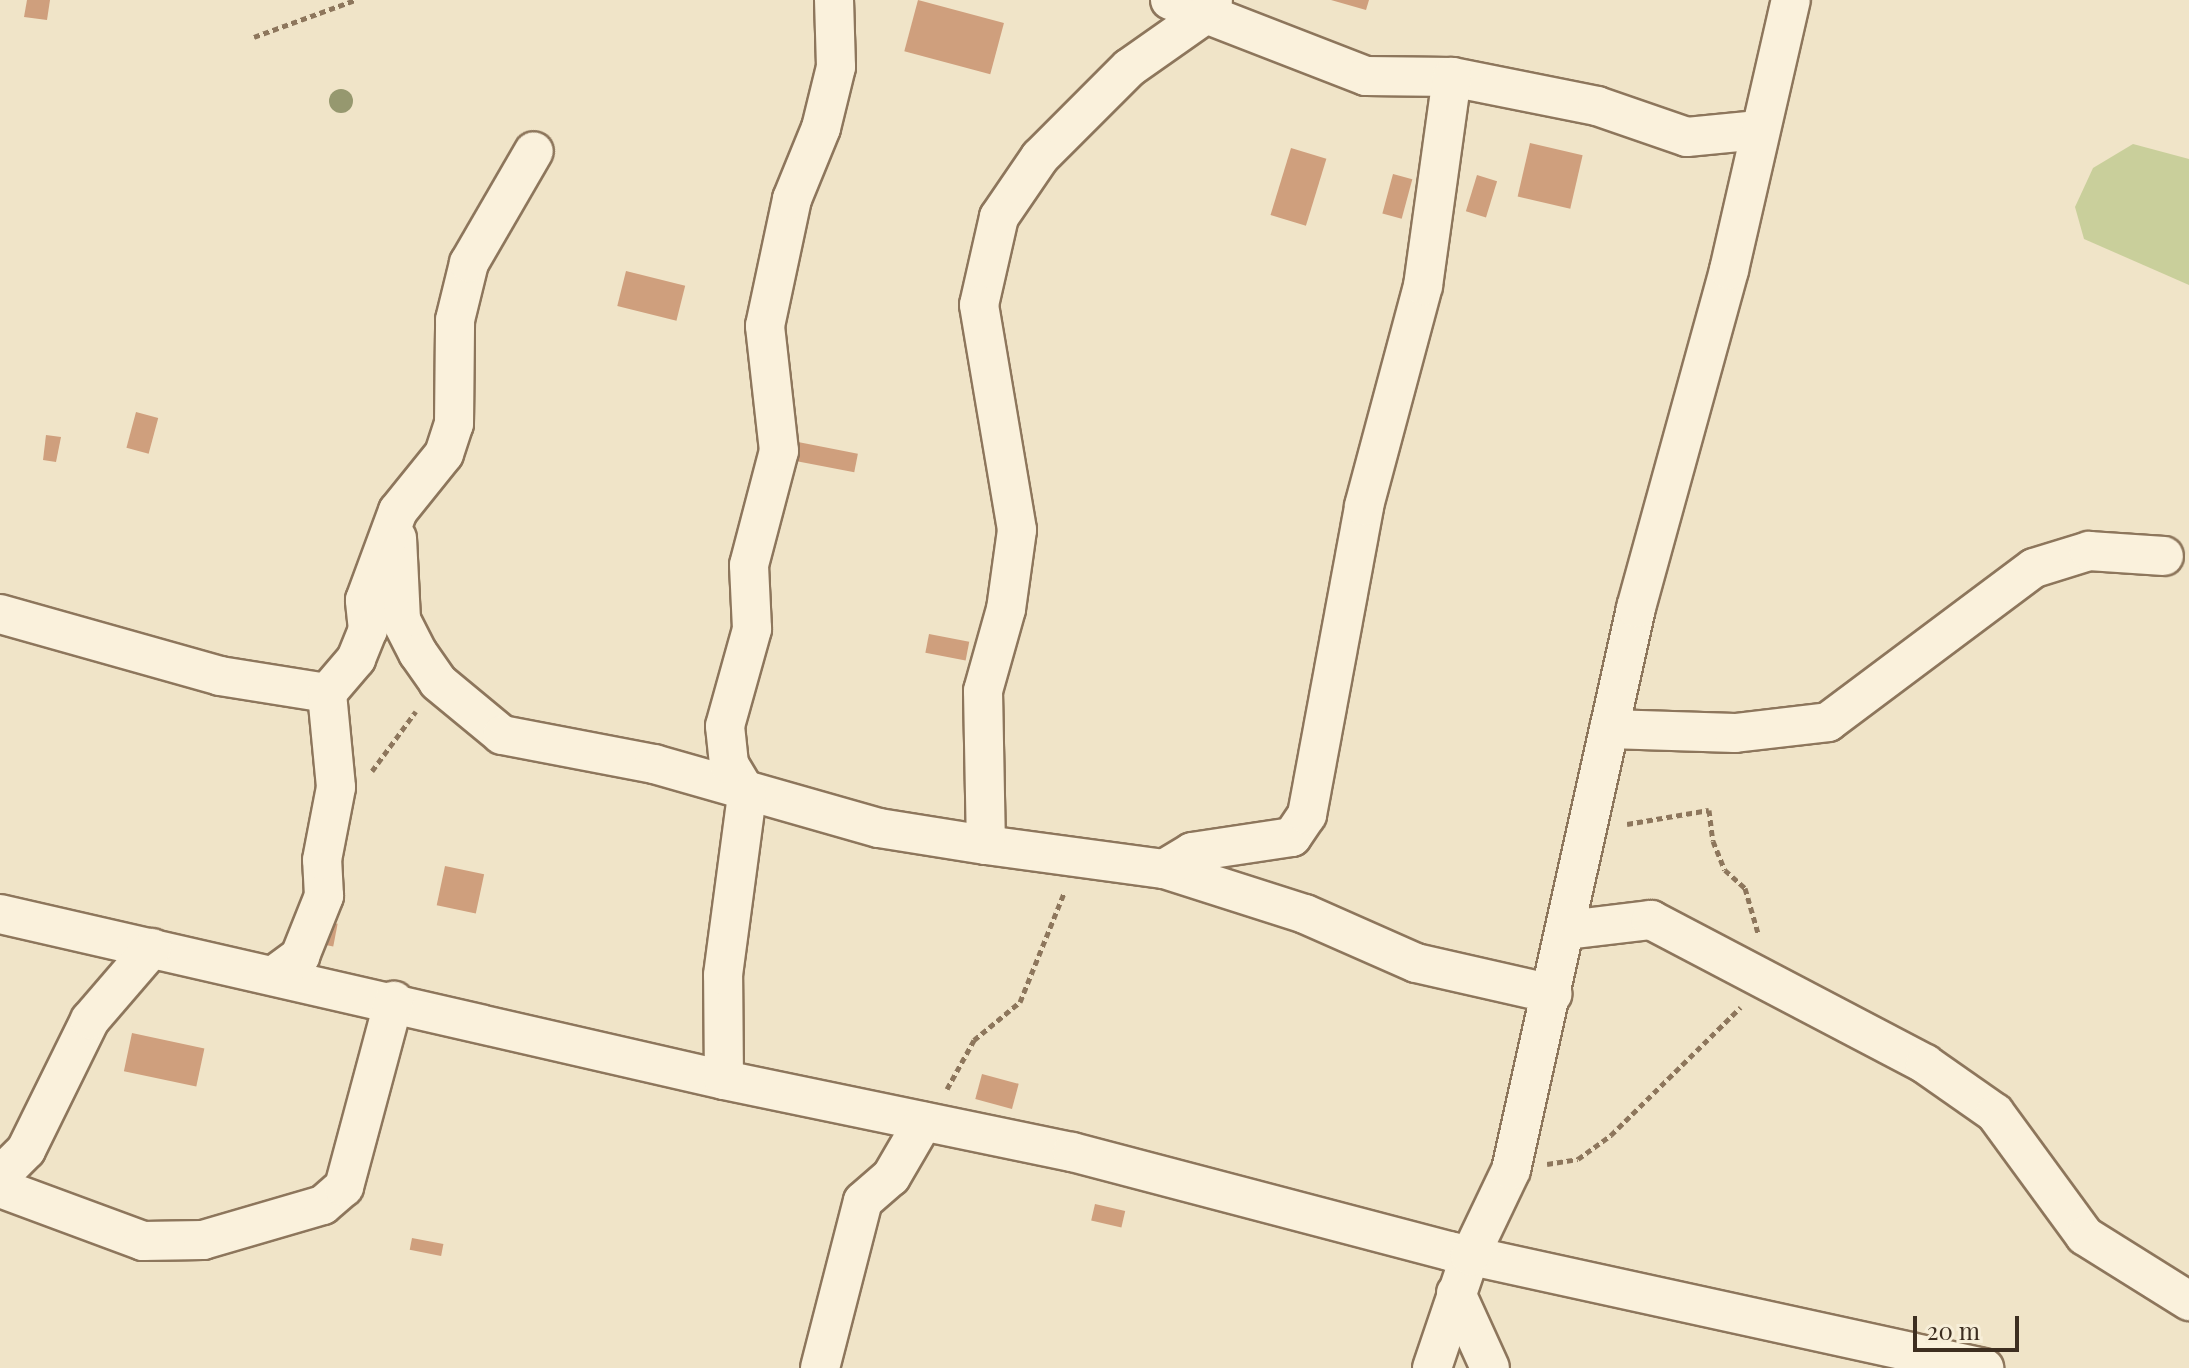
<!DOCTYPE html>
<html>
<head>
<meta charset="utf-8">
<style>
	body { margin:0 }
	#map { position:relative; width:2189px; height:1368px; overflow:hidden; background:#f0e4c8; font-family:"Playfair Display",serif }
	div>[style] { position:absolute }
	.green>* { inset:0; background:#c9cf9b }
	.building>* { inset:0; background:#cf9f7d; transform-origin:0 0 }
	.path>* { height:5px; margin-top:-2.5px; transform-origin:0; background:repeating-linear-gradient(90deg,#8d765c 0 6px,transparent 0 10px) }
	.roads { filter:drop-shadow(2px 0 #8d765c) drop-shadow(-2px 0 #8d765c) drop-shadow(0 2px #8d765c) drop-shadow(0 -2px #8d765c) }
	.minor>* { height:38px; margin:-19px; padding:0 19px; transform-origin:19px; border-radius:19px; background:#faf1dc }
	.trees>* { width:24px; height:24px; margin:-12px; border-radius:50%; background:#96986f }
	span { translate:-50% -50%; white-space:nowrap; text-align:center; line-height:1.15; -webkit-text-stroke:8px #f7eed8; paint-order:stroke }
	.scale { position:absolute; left:1913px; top:1316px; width:106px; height:36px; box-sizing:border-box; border:4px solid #3d2e20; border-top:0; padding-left:10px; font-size:24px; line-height:28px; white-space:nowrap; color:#3d2e20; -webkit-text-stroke:6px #f7eed8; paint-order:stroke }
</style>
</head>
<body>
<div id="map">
	<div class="green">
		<i style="clip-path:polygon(2133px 144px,2189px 159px,2189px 285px,2084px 239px,2075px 207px,2093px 168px)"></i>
	</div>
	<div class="building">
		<i style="clip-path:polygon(27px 0,50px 0,47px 20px,24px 17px)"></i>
		<i style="left:918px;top:0;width:89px;height:53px;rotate:15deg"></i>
		<i style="clip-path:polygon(1331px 0,1369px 0,1366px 10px)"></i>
		<i style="left:1530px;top:143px;width:54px;height:55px;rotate:13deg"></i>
		<i style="left:1291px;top:148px;width:37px;height:70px;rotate:17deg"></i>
		<i style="left:1393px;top:174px;width:20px;height:41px;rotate:15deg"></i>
		<i style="left:1477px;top:175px;width:21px;height:38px;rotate:17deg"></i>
		<i style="left:626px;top:271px;width:61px;height:36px;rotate:14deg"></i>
		<i style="left:136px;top:412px;width:23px;height:37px;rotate:15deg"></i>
		<i style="clip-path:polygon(46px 435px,61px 437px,56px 462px,43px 460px)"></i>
		<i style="left:798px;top:442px;width:61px;height:19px;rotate:11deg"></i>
		<i style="left:929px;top:634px;width:41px;height:19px;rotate:11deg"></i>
		<i style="left:445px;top:866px;width:40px;height:40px;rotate:12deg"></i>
		<i style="left:318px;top:920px;width:20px;height:23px;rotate:11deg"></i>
		<i style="left:132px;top:1033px;width:74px;height:39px;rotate:12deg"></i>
		<i style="left:982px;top:1074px;width:38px;height:26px;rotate:15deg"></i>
		<i style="left:1095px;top:1204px;width:31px;height:17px;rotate:13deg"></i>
		<i style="left:412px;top:1238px;width:32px;height:12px;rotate:11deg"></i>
	</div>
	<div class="path">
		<i style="left:254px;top:37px;width:108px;rotate:-20.1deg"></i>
		<i style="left:372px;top:771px;width:74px;rotate:-53.7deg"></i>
		<i style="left:1627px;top:824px;width:83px;rotate:-9.7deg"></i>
		<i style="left:1709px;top:810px;width:31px;rotate:83deg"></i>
		<i style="left:1713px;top:841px;width:31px;rotate:68deg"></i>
		<i style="left:1725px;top:870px;width:27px;rotate:42deg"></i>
		<i style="left:1745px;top:888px;width:47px;rotate:73.9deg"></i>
		<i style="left:947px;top:1089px;width:56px;rotate:-61.1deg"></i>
		<i style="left:974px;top:1040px;width:60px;rotate:-39.6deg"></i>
		<i style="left:1020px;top:1002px;width:118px;rotate:-68deg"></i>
		<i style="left:1547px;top:1164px;width:31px;rotate:-9deg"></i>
		<i style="left:1578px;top:1159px;width:41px;rotate:-36deg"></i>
		<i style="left:1611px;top:1135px;width:182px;rotate:-44.6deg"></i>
	</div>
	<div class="roads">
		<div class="minor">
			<i style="left:1170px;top:0;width:210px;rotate:21.2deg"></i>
			<i style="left:1366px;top:76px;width:86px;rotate:0.7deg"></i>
			<i style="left:1452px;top:77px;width:148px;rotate:11.3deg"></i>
			<i style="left:1597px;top:106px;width:95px;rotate:19deg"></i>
			<i style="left:1687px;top:137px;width:72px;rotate:-5.6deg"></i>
			<i style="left:1213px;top:0;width:19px;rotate:122deg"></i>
			<i style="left:1203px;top:16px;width:90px;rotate:144.9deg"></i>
			<i style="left:1129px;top:68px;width:126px;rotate:135deg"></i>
			<i style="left:1040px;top:157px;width:73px;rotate:124.3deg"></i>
			<i style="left:999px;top:217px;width:90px;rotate:102.8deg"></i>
			<i style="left:979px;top:305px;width:228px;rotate:80.4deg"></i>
			<i style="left:1017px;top:530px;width:80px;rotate:97.9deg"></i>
			<i style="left:1006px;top:609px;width:85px;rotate:105.7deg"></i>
			<i style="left:983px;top:691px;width:154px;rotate:88.9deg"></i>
			<i style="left:986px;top:845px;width:180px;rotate:7.7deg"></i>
			<i style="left:1164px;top:869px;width:148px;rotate:17.7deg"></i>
			<i style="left:1305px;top:914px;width:121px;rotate:23.8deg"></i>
			<i style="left:1416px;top:963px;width:140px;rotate:12.8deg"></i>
			<i style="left:397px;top:538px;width:82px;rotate:87.2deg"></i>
			<i style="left:401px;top:620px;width:37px;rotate:63deg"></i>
			<i style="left:418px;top:653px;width:35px;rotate:55deg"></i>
			<i style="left:438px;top:682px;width:83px;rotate:39.6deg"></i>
			<i style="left:502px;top:735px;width:155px;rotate:10.8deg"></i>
			<i style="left:654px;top:764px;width:234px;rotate:15.9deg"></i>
			<i style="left:879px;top:828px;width:108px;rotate:9deg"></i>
			<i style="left:0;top:614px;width:229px;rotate:15.7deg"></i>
			<i style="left:220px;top:676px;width:108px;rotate:9deg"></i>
			<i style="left:1609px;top:729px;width:126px;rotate:1.8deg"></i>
			<i style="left:1735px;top:733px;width:94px;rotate:-6.7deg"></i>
			<i style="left:1828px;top:722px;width:257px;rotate:-36.8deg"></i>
			<i style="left:2034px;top:568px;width:58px;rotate:-17.2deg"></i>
			<i style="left:2089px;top:551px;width:75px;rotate:3.8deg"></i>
			<i style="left:1164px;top:869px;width:33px;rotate:-31deg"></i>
			<i style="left:1192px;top:852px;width:101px;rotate:-8.5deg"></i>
			<i style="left:1292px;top:837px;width:27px;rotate:-56deg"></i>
			<i style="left:1307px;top:815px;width:314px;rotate:-79.5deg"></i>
			<i style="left:1364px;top:506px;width:228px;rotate:-75deg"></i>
			<i style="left:1423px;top:286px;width:211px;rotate:-82.1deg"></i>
			<i style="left:0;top:914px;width:743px;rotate:12.91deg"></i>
			<i style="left:724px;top:1080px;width:355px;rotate:11.7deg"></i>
			<i style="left:1072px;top:1152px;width:390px;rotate:14.7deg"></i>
			<i style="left:1449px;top:1251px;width:548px;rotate:12.34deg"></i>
			<i style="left:1567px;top:930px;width:85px;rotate:-6.8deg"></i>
			<i style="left:1651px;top:920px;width:310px;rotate:27.7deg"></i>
			<i style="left:1925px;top:1064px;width:85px;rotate:35deg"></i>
			<i style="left:1995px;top:1113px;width:152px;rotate:53.8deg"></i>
			<i style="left:2085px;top:1236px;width:123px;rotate:32deg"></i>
			<i style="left:277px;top:973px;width:29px;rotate:-36deg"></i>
			<i style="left:300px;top:956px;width:65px;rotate:-68.2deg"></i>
			<i style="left:324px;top:896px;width:36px;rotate:-93deg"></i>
			<i style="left:322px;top:860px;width:74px;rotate:-79.1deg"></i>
			<i style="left:336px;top:787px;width:94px;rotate:-95.5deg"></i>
			<i style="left:327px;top:693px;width:45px;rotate:-49.5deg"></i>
			<i style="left:356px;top:659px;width:31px;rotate:-68deg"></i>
			<i style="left:368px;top:630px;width:30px;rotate:-96deg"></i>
			<i style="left:365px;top:600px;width:95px;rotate:-69.7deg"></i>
			<i style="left:398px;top:511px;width:73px;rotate:-51.1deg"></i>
			<i style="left:444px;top:454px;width:32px;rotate:-72deg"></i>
			<i style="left:454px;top:424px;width:104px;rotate:-89.4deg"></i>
			<i style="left:455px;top:320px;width:59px;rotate:-76.2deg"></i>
			<i style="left:469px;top:263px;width:129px;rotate:-59.9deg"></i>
			<i style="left:724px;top:1080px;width:105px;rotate:-90.5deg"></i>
			<i style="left:723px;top:975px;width:183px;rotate:-82.4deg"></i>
			<i style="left:747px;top:794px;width:35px;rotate:-121deg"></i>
			<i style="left:729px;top:764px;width:38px;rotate:-96deg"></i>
			<i style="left:725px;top:726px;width:101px;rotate:-74.4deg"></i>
			<i style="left:752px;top:629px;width:64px;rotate:-92.7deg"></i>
			<i style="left:749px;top:565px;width:118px;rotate:-75.3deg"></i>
			<i style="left:779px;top:451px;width:126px;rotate:-96.4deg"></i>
			<i style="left:765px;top:326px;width:130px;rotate:-78deg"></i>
			<i style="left:792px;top:199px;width:77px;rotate:-67.8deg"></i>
			<i style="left:821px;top:128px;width:63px;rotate:-76.2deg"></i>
			<i style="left:836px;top:67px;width:67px;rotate:-91.7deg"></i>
			<i style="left:0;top:1176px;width:37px;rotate:-45deg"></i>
			<i style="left:26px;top:1150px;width:145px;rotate:-63.8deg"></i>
			<i style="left:90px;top:1020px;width:95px;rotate:-49.3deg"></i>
			<i style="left:0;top:1188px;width:153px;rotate:20.3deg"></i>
			<i style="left:143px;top:1241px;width:60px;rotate:-1deg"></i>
			<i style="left:203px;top:1240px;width:125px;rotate:-16.3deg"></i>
			<i style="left:323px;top:1205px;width:28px;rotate:-41deg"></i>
			<i style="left:344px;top:1187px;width:193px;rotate:-75deg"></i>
			<i style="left:1456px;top:1293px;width:82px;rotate:65.6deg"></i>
			<i style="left:820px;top:1368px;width:172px;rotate:-75.6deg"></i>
			<i style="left:863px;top:1201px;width:37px;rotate:-41deg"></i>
			<i style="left:891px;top:1177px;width:64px;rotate:-59.8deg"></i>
			<i style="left:1432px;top:1368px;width:118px;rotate:-71.3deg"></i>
			<i style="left:1470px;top:1256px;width:95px;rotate:-64.5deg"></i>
			<i style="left:1511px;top:1170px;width:576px;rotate:-77.46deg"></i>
			<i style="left:1636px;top:608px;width:351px;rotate:-74.6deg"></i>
			<i style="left:1729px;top:270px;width:277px;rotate:-77.1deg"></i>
		</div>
	</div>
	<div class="trees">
		<i style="left:341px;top:101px"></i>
	</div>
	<div class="scale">20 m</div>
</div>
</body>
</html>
